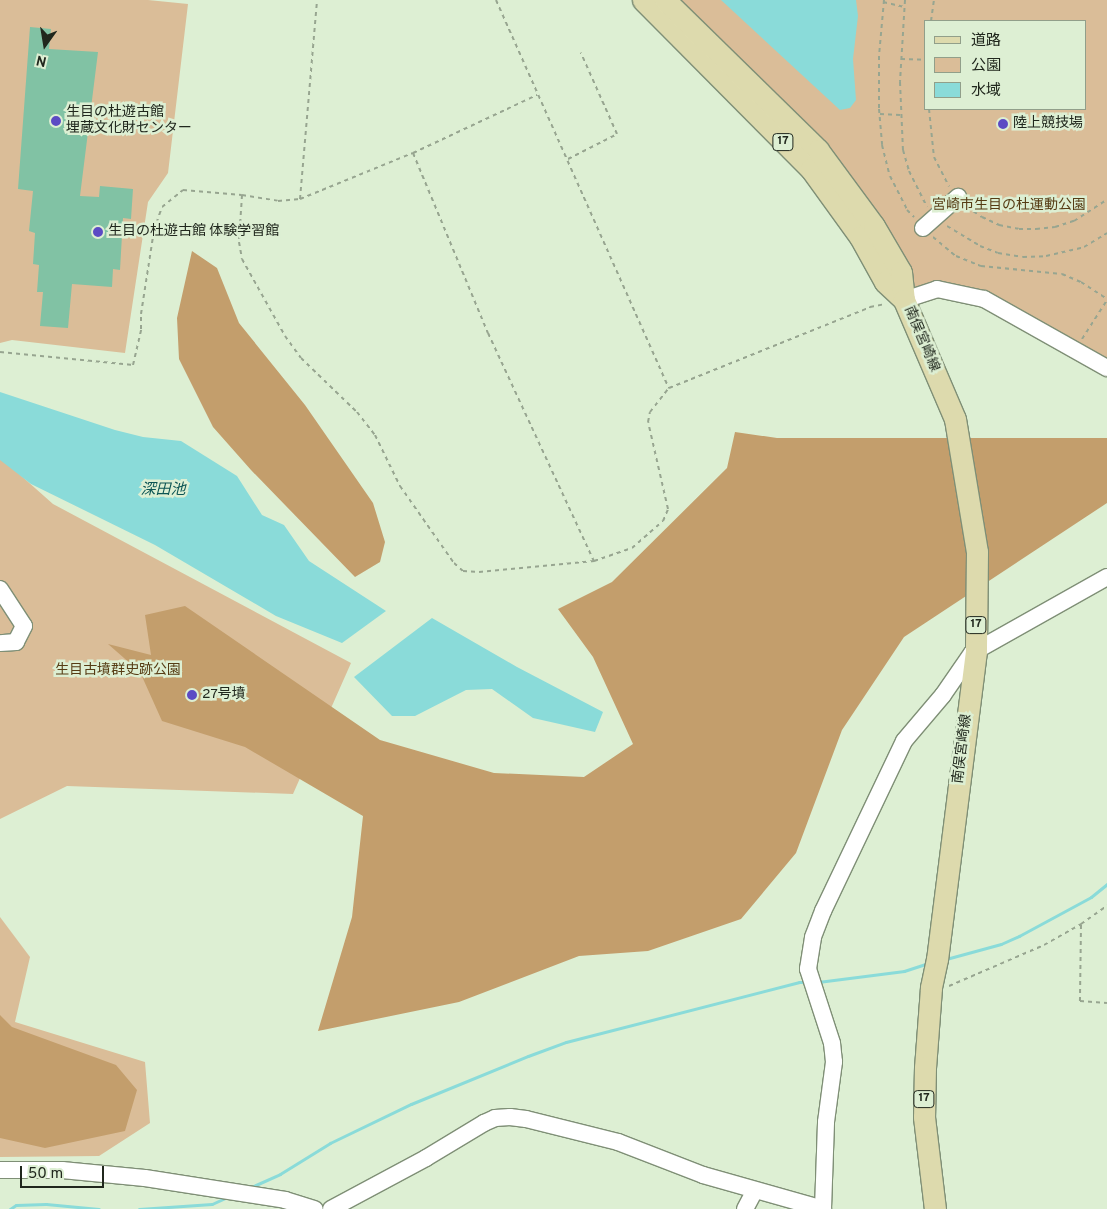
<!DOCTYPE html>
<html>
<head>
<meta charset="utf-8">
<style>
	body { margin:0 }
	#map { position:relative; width:1107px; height:1209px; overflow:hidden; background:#ddefd3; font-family:Overpass,"Noto Sans JP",sans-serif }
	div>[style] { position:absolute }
	.green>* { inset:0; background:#dabd98 }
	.forest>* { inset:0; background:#c39e6c }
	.water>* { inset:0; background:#8adbd9 }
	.stream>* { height:3px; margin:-1.5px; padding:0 1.5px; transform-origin:1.5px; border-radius:1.5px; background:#8adbd9 }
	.building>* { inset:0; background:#81c2a4 }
	.path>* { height:2px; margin-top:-1px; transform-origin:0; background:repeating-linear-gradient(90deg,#97a590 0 4px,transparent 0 8px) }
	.roads { filter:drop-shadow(1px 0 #7f8f76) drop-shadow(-1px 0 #7f8f76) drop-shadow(0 1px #7f8f76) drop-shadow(0 -1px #7f8f76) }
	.minor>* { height:16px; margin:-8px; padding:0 8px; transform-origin:8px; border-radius:8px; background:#fff }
	.major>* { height:21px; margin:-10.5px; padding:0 10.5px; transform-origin:10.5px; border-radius:10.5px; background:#dddaad }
	.dots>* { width:14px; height:14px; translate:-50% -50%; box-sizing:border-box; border:2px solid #ddefd3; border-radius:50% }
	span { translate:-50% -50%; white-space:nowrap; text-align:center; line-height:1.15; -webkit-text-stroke:5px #ddefd3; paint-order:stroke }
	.shield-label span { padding:1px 4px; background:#ddefd3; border:1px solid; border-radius:4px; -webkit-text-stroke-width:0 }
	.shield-label { font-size:12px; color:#20271d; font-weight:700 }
	.poi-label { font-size:14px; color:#20271d }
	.left { translate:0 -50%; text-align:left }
	.park-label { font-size:14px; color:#563c14 }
	.street-label { font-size:14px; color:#20271d }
	.water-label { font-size:15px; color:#0c5554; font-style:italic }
	.legend { position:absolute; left:924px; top:20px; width:162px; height:90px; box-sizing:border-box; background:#ddefd3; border:1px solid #919f8a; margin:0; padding:6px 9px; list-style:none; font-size:15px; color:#20271d }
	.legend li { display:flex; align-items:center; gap:10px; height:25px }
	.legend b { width:25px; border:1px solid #919f8a }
	.north { position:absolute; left:20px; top:20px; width:50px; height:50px; -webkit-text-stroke:4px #ddefd3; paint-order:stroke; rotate:193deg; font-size:14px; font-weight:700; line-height:20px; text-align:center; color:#20271d }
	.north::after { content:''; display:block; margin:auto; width:18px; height:22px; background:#20271d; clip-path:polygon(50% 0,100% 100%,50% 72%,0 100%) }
	.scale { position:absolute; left:20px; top:1166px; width:84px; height:22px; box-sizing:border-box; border:2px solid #20271d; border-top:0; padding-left:6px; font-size:15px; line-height:18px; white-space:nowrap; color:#20271d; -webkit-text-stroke:4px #ddefd3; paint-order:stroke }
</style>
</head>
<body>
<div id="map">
	<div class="green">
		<i style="clip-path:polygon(0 0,148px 0,188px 4px,168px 173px,148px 202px,125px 353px,12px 340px,0 343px)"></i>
		<i style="clip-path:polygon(evenodd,665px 0,1107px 0,1107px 368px,984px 299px,918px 295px,665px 0,926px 21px,1086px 21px,1086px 109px,926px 109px,926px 21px)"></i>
		<i style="clip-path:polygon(0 457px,53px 504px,351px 663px,293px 794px,67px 786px,0 819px)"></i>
		<i style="clip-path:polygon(0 917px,30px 957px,15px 1022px,145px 1062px,150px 1123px,99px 1156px,0 1157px)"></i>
	</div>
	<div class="forest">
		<i style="clip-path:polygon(192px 251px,217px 268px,239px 323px,305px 405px,373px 503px,385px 542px,380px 562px,355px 577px,251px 470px,213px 427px,179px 359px,177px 318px)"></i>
		<i style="clip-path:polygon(735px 432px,777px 438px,1107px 438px,1107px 503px,904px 637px,842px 730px,796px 853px,741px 919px,648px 951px,579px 956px,459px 1002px,318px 1031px,352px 917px,363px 816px,245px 747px,162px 721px,140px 672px,108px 644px,151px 655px,145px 615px,185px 606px,380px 740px,494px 773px,584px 777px,633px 744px,593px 657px,558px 609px,612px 582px,727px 468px)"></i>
		<i style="clip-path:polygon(0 1015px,12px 1027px,116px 1065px,137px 1090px,125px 1131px,45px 1148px,0 1138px)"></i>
	</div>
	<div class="water">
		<i style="clip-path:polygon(721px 0,856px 0,858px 16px,853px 59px,856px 100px,850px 108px,840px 110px)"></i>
		<i style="clip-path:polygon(0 392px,115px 430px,143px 437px,181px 441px,237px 476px,262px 515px,284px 525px,309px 561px,386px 611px,342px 643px,276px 616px,155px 545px,31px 484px,0 460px)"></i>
		<i style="clip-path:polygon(432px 618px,517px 667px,603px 712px,595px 732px,533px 718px,492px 689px,466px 690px,415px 716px,392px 716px,354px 677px)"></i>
	</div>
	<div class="stream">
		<i style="left:946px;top:959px;width:57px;rotate:-15.3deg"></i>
		<i style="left:1001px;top:944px;width:20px;rotate:-24deg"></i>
		<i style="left:1019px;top:936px;width:82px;rotate:-28.4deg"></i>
		<i style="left:1091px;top:897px;width:21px;rotate:-39deg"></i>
		<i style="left:818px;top:982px;width:87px;rotate:-7.3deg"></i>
		<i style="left:904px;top:971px;width:25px;rotate:-18deg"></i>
		<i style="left:249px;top:1188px;width:34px;rotate:-24deg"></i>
		<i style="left:280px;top:1174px;width:59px;rotate:-31.8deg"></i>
		<i style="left:330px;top:1143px;width:90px;rotate:-25.7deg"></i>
		<i style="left:411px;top:1104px;width:126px;rotate:-22.3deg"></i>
		<i style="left:528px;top:1056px;width:40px;rotate:-20.2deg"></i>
		<i style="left:566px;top:1042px;width:241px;rotate:-14.4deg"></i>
		<i style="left:799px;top:982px;width:8px"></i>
		<i style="left:10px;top:1209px;width:7px;rotate:-34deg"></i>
		<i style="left:16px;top:1205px;width:30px;rotate:-2deg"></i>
		<i style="left:46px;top:1204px;width:53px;rotate:5.4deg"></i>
		<i style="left:139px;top:1209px;width:73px;rotate:-3.9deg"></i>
		<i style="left:212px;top:1204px;width:17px;rotate:-25deg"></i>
	</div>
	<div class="building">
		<i style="clip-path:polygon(30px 27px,51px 29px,49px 49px,98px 52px,80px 196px,99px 197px,100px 186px,133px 189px,131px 219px,123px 218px,120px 270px,113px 269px,112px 287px,72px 284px,68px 328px,40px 326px,43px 292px,37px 292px,39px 265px,33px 264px,35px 233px,29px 231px,33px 191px,18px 189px)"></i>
	</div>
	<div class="path">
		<i style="left:496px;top:0;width:425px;rotate:66deg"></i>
		<i style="left:884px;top:0;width:56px;rotate:95.1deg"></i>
		<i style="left:879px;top:56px;width:53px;rotate:90deg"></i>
		<i style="left:879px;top:109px;width:36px;rotate:85deg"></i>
		<i style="left:882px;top:145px;width:32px;rotate:76deg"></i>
		<i style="left:890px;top:176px;width:38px;rotate:63deg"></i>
		<i style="left:907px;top:210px;width:10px;rotate:45deg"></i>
		<i style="left:905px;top:0;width:82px;rotate:93.5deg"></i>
		<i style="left:900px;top:82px;width:68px;rotate:87.5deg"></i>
		<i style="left:903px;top:150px;width:22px;rotate:74deg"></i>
		<i style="left:909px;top:171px;width:40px;rotate:63.4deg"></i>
		<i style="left:883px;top:2px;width:22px;rotate:13deg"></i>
		<i style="left:931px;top:21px;width:21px;rotate:-82deg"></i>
		<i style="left:901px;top:59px;width:25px;rotate:2deg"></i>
		<i style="left:929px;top:109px;width:48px;rotate:84.1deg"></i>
		<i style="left:934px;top:157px;width:33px;rotate:63deg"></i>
		<i style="left:880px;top:114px;width:20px;rotate:3deg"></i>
		<i style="left:413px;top:153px;width:195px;rotate:67.4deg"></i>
		<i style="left:488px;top:333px;width:251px;rotate:65.1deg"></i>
		<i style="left:568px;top:159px;width:55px;rotate:-27deg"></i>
		<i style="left:617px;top:134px;width:89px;rotate:-114deg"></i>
		<i style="left:242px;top:195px;width:47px;rotate:93.7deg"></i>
		<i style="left:239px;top:242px;width:17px;rotate:80deg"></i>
		<i style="left:242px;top:259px;width:88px;rotate:60.8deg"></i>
		<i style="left:285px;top:336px;width:27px;rotate:54deg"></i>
		<i style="left:301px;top:358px;width:78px;rotate:44deg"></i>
		<i style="left:357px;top:412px;width:29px;rotate:52deg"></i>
		<i style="left:375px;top:435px;width:57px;rotate:63.9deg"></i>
		<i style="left:400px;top:486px;width:94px;rotate:55deg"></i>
		<i style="left:454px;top:563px;width:12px;rotate:42deg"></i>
		<i style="left:463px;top:571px;width:16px;rotate:4deg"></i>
		<i style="left:479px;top:572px;width:116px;rotate:-5.5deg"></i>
		<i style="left:594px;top:561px;width:40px;rotate:-18.9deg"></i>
		<i style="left:632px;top:548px;width:41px;rotate:-41.1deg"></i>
		<i style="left:663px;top:521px;width:13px;rotate:-67deg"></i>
		<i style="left:668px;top:509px;width:89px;rotate:-102.9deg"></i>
		<i style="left:648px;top:422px;width:10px;rotate:-79deg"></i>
		<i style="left:650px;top:412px;width:31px;rotate:-52deg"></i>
		<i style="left:669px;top:388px;width:217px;rotate:-21.9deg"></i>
		<i style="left:870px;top:307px;width:15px;rotate:-11deg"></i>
		<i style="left:300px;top:199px;width:200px;rotate:-85.1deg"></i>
		<i style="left:967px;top:207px;width:18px;rotate:34deg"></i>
		<i style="left:982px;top:217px;width:19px;rotate:25deg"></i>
		<i style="left:999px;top:225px;width:20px;rotate:11deg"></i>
		<i style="left:1019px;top:229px;width:17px"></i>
		<i style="left:1036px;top:229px;width:19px;rotate:-6deg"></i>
		<i style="left:1055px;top:227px;width:20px;rotate:-18deg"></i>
		<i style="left:1074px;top:221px;width:37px;rotate:-33deg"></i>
		<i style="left:947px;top:226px;width:39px;rotate:31deg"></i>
		<i style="left:980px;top:246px;width:19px;rotate:21deg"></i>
		<i style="left:998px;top:253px;width:25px;rotate:9deg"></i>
		<i style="left:1023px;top:257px;width:23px;rotate:-2deg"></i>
		<i style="left:1046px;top:256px;width:39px;rotate:-13deg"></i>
		<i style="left:1084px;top:247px;width:27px;rotate:-31deg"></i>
		<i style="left:933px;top:237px;width:30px;rotate:40deg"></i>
		<i style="left:956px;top:256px;width:27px;rotate:22deg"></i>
		<i style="left:981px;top:266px;width:81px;rotate:5.6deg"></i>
		<i style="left:1062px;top:274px;width:21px;rotate:23deg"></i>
		<i style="left:1081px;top:282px;width:31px;rotate:33deg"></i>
		<i style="left:1082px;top:339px;width:46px;rotate:-57.3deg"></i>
		<i style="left:0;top:352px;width:134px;rotate:5.6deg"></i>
		<i style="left:133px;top:365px;width:37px;rotate:-77deg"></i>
		<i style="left:141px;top:329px;width:15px;rotate:-90deg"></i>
		<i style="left:141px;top:314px;width:85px;rotate:-81.2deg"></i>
		<i style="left:154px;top:230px;width:24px;rotate:-71deg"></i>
		<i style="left:162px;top:207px;width:27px;rotate:-39deg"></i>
		<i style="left:183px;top:190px;width:59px;rotate:4.8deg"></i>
		<i style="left:242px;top:195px;width:36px;rotate:9deg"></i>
		<i style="left:278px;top:201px;width:22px;rotate:-5deg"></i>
		<i style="left:300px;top:199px;width:122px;rotate:-22.2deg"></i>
		<i style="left:413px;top:153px;width:137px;rotate:-25.1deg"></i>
		<i style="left:1081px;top:925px;width:76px;rotate:90.8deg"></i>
		<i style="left:1080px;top:1001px;width:27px;rotate:4deg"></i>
		<i style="left:949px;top:986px;width:103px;rotate:-23.3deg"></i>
		<i style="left:1044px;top:945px;width:43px;rotate:-29.6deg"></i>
		<i style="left:1081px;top:924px;width:32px;rotate:-35deg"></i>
	</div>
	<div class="roads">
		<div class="minor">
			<i style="left:923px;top:228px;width:47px;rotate:-41.5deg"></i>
			<i style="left:904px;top:300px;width:35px;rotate:-18deg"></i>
			<i style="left:937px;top:289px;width:48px;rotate:12deg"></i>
			<i style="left:984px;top:299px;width:141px;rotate:29.3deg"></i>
			<i style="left:0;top:589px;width:44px;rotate:57deg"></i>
			<i style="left:24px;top:626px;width:18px;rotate:117deg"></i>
			<i style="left:16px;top:642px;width:16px;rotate:176deg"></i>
			<i style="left:0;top:1170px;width:62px"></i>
			<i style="left:62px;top:1170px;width:83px;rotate:5.5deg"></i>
			<i style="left:145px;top:1178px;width:142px;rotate:8.9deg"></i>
			<i style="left:285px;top:1200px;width:31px;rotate:17deg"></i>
			<i style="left:331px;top:1209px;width:108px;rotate:-28.2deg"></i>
			<i style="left:426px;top:1158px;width:68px;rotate:-31.1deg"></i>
			<i style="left:484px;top:1123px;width:12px;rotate:-24deg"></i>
			<i style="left:495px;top:1118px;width:15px;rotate:-4deg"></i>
			<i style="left:510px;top:1117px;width:16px;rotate:7deg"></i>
			<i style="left:526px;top:1119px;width:95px;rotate:14deg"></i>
			<i style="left:618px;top:1142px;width:91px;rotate:21.2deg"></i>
			<i style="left:703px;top:1175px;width:125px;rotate:15.8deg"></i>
			<i style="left:745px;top:1209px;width:21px;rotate:-62deg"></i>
			<i style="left:823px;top:1209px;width:87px;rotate:-88deg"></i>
			<i style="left:826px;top:1122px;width:61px;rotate:-82.4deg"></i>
			<i style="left:834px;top:1062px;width:19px;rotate:-96deg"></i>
			<i style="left:832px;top:1043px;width:78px;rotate:-108deg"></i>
			<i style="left:808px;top:969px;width:32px;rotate:-81deg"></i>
			<i style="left:813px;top:937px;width:28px;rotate:-69deg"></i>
			<i style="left:823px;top:911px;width:188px;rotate:-64.5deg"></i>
			<i style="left:904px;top:741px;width:60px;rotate:-49.7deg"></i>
			<i style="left:943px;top:695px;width:51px;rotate:-55.4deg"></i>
			<i style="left:972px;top:653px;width:155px;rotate:-29.4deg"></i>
		</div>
		<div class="major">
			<i style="left:643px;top:0;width:238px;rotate:45.2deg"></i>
			<i style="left:811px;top:169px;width:84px;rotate:54.2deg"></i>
			<i style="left:860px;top:237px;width:51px;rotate:60.9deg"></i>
			<i style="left:885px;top:282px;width:26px;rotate:43deg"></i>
			<i style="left:665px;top:0;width:214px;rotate:44.4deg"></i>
			<i style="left:818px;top:150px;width:94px;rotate:53.6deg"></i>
			<i style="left:874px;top:226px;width:53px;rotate:59.6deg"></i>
			<i style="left:901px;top:272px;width:28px;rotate:84deg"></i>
			<i style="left:904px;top:300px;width:129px;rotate:66.8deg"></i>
			<i style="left:955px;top:419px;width:135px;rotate:80.6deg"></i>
			<i style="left:977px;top:552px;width:99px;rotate:90.6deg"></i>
			<i style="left:976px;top:651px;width:310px;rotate:97.2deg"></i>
			<i style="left:937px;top:959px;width:30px;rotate:102deg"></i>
			<i style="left:931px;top:988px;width:79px;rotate:94.3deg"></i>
			<i style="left:925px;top:1067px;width:50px;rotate:91.1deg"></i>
			<i style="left:924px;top:1117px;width:93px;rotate:83.2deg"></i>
		</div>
	</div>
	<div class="dots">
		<i style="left:56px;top:121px;background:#5c4bc4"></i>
		<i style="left:1003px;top:124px;background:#5c4bc4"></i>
		<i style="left:98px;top:232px;background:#5c4bc4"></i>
		<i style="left:192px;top:695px;background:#5c4bc4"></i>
	</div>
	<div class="shield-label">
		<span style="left:783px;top:142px">17</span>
		<span style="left:976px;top:625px">17</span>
		<span style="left:924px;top:1099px">17</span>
	</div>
	<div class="poi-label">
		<span class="left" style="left:66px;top:121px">生目の杜遊古館<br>埋蔵文化財センター</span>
		<span class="left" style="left:1013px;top:124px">陸上競技場</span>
		<span class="left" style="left:108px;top:232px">生目の杜遊古館 体験学習館</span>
		<span class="left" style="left:202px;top:695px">27号墳</span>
	</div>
	<div class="park-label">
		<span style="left:1009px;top:206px">宮崎市生目の杜運動公園</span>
		<span style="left:118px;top:671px">生目古墳群史跡公園</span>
	</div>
	<div class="street-label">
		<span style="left:921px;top:339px;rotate:67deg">南俣宮崎線</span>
		<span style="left:963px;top:749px;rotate:-83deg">南俣宮崎線</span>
	</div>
	<div class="water-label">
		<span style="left:163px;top:491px">深田池</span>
	</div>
	<ul class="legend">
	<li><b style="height:6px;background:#dddaad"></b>道路</li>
	<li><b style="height:14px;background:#dabd98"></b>公園</li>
	<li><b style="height:14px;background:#8adbd9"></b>水域</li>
	</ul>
	<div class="north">N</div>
	<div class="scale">50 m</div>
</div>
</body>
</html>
